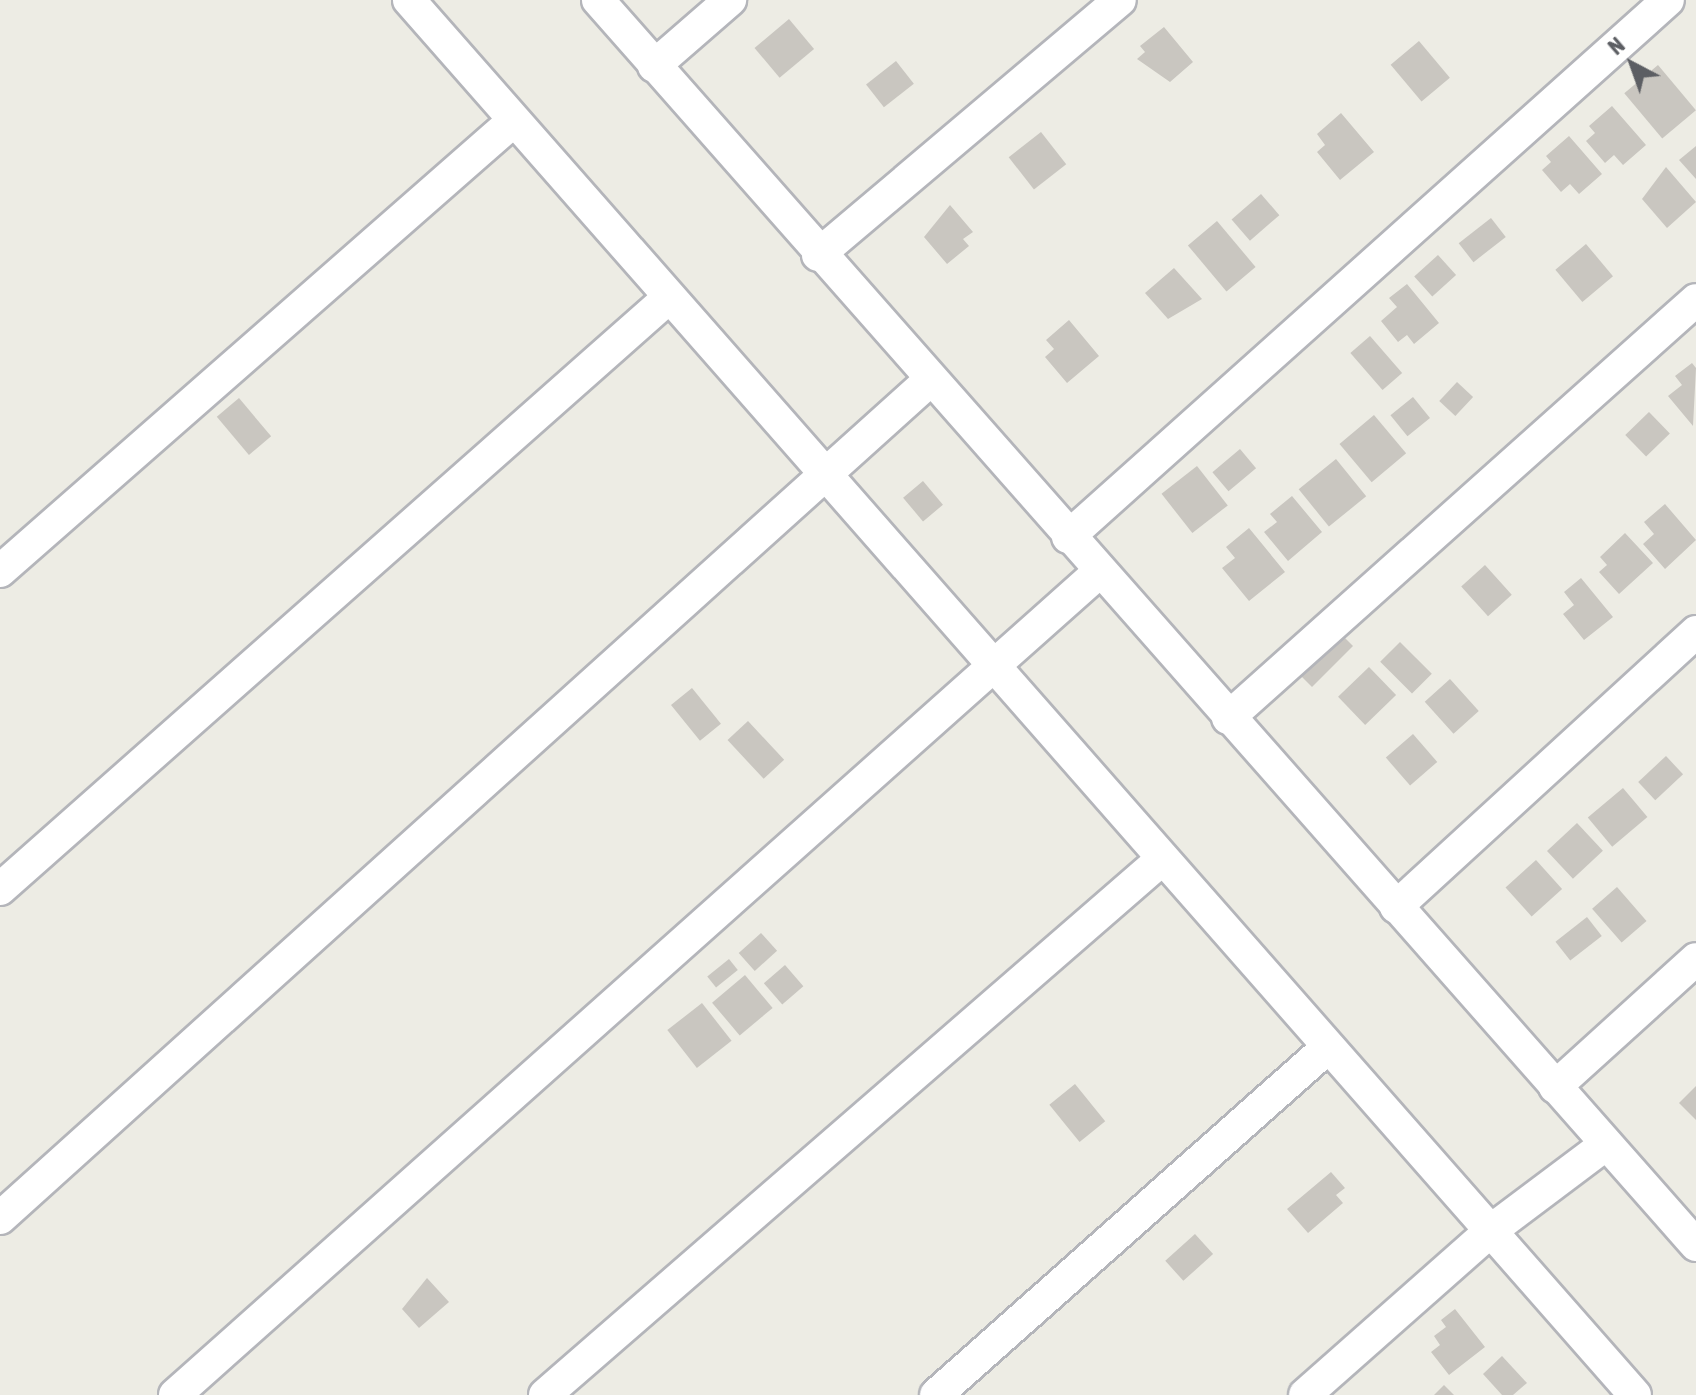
<!DOCTYPE html>
<html>
<head>
<meta charset="utf-8">
<style>
	body { margin:0 }
	#map { position:relative; width:1696px; height:1395px; overflow:hidden; background:#edece4; font-family:"Asap Condensed",sans-serif }
	div>[style] { position:absolute }
	.building>* { inset:0; background:#c9c6c0; transform-origin:0 0 }
	.roads { filter:drop-shadow(2px 0 #b4b5ba) drop-shadow(-2px 0 #b4b5ba) drop-shadow(0 2px #b4b5ba) drop-shadow(0 -2px #b4b5ba) }
	.minor>* { height:32px; margin:-16px; padding:0 16px; transform-origin:16px; border-radius:16px; background:#fff }
	span { translate:-50% -50%; white-space:nowrap; text-align:center; line-height:1.15; -webkit-text-stroke:7px #fff; paint-order:stroke }
	.north { position:absolute; left:1592px; top:24px; width:80px; height:80px; -webkit-text-stroke:6px #fff; paint-order:stroke; rotate:319deg; font-size:22px; font-weight:700; line-height:32px; text-align:center; color:#5c5e63 }
	.north::after { content:''; display:block; margin:auto; width:28px; height:36px; background:#5c5e63; clip-path:polygon(50% 0,100% 100%,50% 72%,0 100%) }
</style>
</head>
<body>
<div id="map">
	<div class="building">
		<i style="left:789px;top:19px;width:39px;height:45px;rotate:50deg"></i>
		<i style="clip-path:polygon(1164px 27px,1193px 62px,1170px 82px,1137px 59px,1145px 52px,1140px 46px)"></i>
		<i style="left:1419px;top:41px;width:48px;height:37px;rotate:50deg"></i>
		<i style="left:896px;top:61px;width:29px;height:38px;rotate:52deg"></i>
		<i style="left:1658px;top:65px;width:59px;height:44px;rotate:50deg"></i>
		<i style="clip-path:polygon(1612px 106px,1646px 145px,1623px 165px,1614px 155px,1605px 163px,1586px 141px,1595px 133px,1589px 126px)"></i>
		<i style="clip-path:polygon(1341px 113px,1374px 152px,1340px 180px,1317px 152px,1325px 145px,1317px 134px)"></i>
		<i style="left:1041px;top:132px;width:41px;height:41px;rotate:52deg"></i>
		<i style="clip-path:polygon(1569px 136px,1602px 174px,1579px 194px,1570px 184px,1561px 192px,1542px 170px,1551px 162px,1546px 156px)"></i>
		<i style="clip-path:polygon(1696px 146px,1696px 179px,1679px 160px)"></i>
		<i style="clip-path:polygon(1666px 167px,1696px 202px,1667px 228px,1642px 199px)"></i>
		<i style="left:1261px;top:194px;width:28px;height:39px;rotate:49deg"></i>
		<i style="clip-path:polygon(950px 205px,973px 232px,963px 239px,969px 246px,947px 264px,924px 237px)"></i>
		<i style="left:1491px;top:218px;width:24px;height:41px;rotate:52deg"></i>
		<i style="left:1217px;top:221px;width:60px;height:38px;rotate:50deg"></i>
		<i style="left:1586px;top:244px;width:42px;height:40px;rotate:50deg"></i>
		<i style="left:1438px;top:255px;width:27px;height:32px;rotate:48deg"></i>
		<i style="clip-path:polygon(1174px 268px,1202px 299px,1168px 319px,1145px 293px)"></i>
		<i style="clip-path:polygon(1407px 284px,1439px 323px,1414px 344px,1407px 335px,1398px 342px,1381px 321px,1397px 307px,1389px 298px)"></i>
		<i style="clip-path:polygon(1069px 320px,1099px 356px,1067px 383px,1045px 357px,1054px 349px,1046px 340px)"></i>
		<i style="left:1370px;top:336px;width:49px;height:26px;rotate:49deg"></i>
		<i style="clip-path:polygon(1692px 363px,1696px 368px,1693px 426px,1668px 396px,1682px 385px,1675px 376px)"></i>
		<i style="left:1457px;top:382px;width:22px;height:26px;rotate:43deg"></i>
		<i style="left:1413px;top:397px;width:27px;height:29px;rotate:51deg"></i>
		<i style="left:239px;top:398px;width:50px;height:29px;rotate:50deg"></i>
		<i style="left:1649px;top:412px;width:30px;height:33px;rotate:46deg"></i>
		<i style="left:1374px;top:415px;width:50px;height:45px;rotate:50deg"></i>
		<i style="left:1240px;top:449px;width:25px;height:36px;rotate:50deg"></i>
		<i style="left:1336px;top:459px;width:48px;height:48px;rotate:51deg"></i>
		<i style="left:1197px;top:466px;width:50px;height:45px;rotate:52deg"></i>
		<i style="left:923px;top:481px;width:31px;height:26px;rotate:50deg"></i>
		<i style="clip-path:polygon(1292px 496px,1322px 532px,1288px 561px,1264px 532px,1277px 522px,1270px 514px)"></i>
		<i style="clip-path:polygon(1665px 504px,1696px 540px,1665px 569px,1643px 544px,1654px 534px,1644px 522px)"></i>
		<i style="clip-path:polygon(1249px 528px,1285px 572px,1249px 601px,1222px 568px,1235px 558px,1226px 547px)"></i>
		<i style="clip-path:polygon(1625px 533px,1653px 563px,1619px 594px,1599px 572px,1607px 565px,1600px 557px)"></i>
		<i style="left:1485px;top:565px;width:40px;height:32px;rotate:48deg"></i>
		<i style="clip-path:polygon(1581px 578px,1613px 617px,1584px 640px,1563px 614px,1574px 605px,1564px 592px)"></i>
		<i style="left:1341px;top:634px;width:17px;height:58px;rotate:45deg"></i>
		<i style="left:1400px;top:642px;width:45px;height:28px;rotate:45deg"></i>
		<i style="left:1369px;top:667px;width:39px;height:43px;rotate:46deg"></i>
		<i style="left:1450px;top:679px;width:43px;height:34px;rotate:48deg"></i>
		<i style="left:692px;top:688px;width:46px;height:27px;rotate:51deg"></i>
		<i style="left:748px;top:721px;width:53px;height:28px;rotate:47deg"></i>
		<i style="left:1413px;top:734px;width:37px;height:36px;rotate:49deg"></i>
		<i style="left:1666px;top:756px;width:25px;height:38px;rotate:47deg"></i>
		<i style="left:1623px;top:788px;width:38px;height:46px;rotate:50deg"></i>
		<i style="left:1577px;top:823px;width:38px;height:41px;rotate:47deg"></i>
		<i style="left:1536px;top:860px;width:39px;height:41px;rotate:48deg"></i>
		<i style="left:1617px;top:887px;width:45px;height:33px;rotate:49deg"></i>
		<i style="left:1587px;top:917px;width:24px;height:40px;rotate:52deg"></i>
		<i style="left:761px;top:933px;width:24px;height:30px;rotate:48deg"></i>
		<i style="left:729px;top:959px;width:14px;height:28px;rotate:51deg"></i>
		<i style="left:785px;top:965px;width:28px;height:28px;rotate:49deg"></i>
		<i style="left:745px;top:975px;width:43px;height:43px;rotate:50deg"></i>
		<i style="left:702px;top:1003px;width:48px;height:44px;rotate:52deg"></i>
		<i style="left:1075px;top:1084px;width:48px;height:33px;rotate:51deg"></i>
		<i style="clip-path:polygon(1696px 1086px,1696px 1120px,1679px 1103px)"></i>
		<i style="clip-path:polygon(1331px 1172px,1345px 1188px,1336px 1195px,1343px 1203px,1308px 1233px,1287px 1209px)"></i>
		<i style="left:1195px;top:1234px;width:27px;height:40px;rotate:48deg"></i>
		<i style="clip-path:polygon(427px 1278px,449px 1302px,419px 1328px,402px 1309px)"></i>
		<i style="clip-path:polygon(1455px 1309px,1485px 1347px,1449px 1375px,1431px 1352px,1440px 1345px,1434px 1336px,1446px 1327px,1441px 1320px)"></i>
		<i style="clip-path:polygon(1502px 1356px,1527px 1383px,1513px 1395px,1502px 1395px,1483px 1374px)"></i>
		<i style="clip-path:polygon(1444px 1385px,1454px 1395px,1434px 1395px)"></i>
	</div>
	<div class="roads">
		<div class="minor">
			<i style="left:409px;top:0;width:1857px;rotate:48.69deg"></i>
			<i style="left:598px;top:0;width:1660px;rotate:48.59deg"></i>
			<i style="left:654px;top:66px;width:101px;rotate:-41deg"></i>
			<i style="left:818px;top:255px;width:395px;rotate:-40.2deg"></i>
			<i style="left:1068px;top:537px;width:805px;rotate:-41.83deg"></i>
			<i style="left:0;top:571px;width:680px;rotate:-41.24deg"></i>
			<i style="left:1228px;top:718px;width:627px;rotate:-41.77deg"></i>
			<i style="left:0;top:889px;width:890px;rotate:-41.49deg"></i>
			<i style="left:1396px;top:907px;width:407px;rotate:-42.5deg"></i>
			<i style="left:1555px;top:1087px;width:190px;rotate:-42.2deg"></i>
			<i style="left:0;top:1218px;width:1250px;rotate:-42.02deg"></i>
			<i style="left:175px;top:1395px;width:1237px;rotate:-41.69deg"></i>
			<i style="left:545px;top:1395px;width:816px;rotate:-40.97deg"></i>
			<i style="left:936px;top:1395px;width:523px;rotate:-41.59deg"></i>
			<i style="left:1305px;top:1395px;width:246px;rotate:-41.5deg"></i>
			<i style="left:1489px;top:1232px;width:146px;rotate:-36.9deg"></i>
		</div>
	</div>
	<div class="north">N</div>
</div>
</body>
</html>
